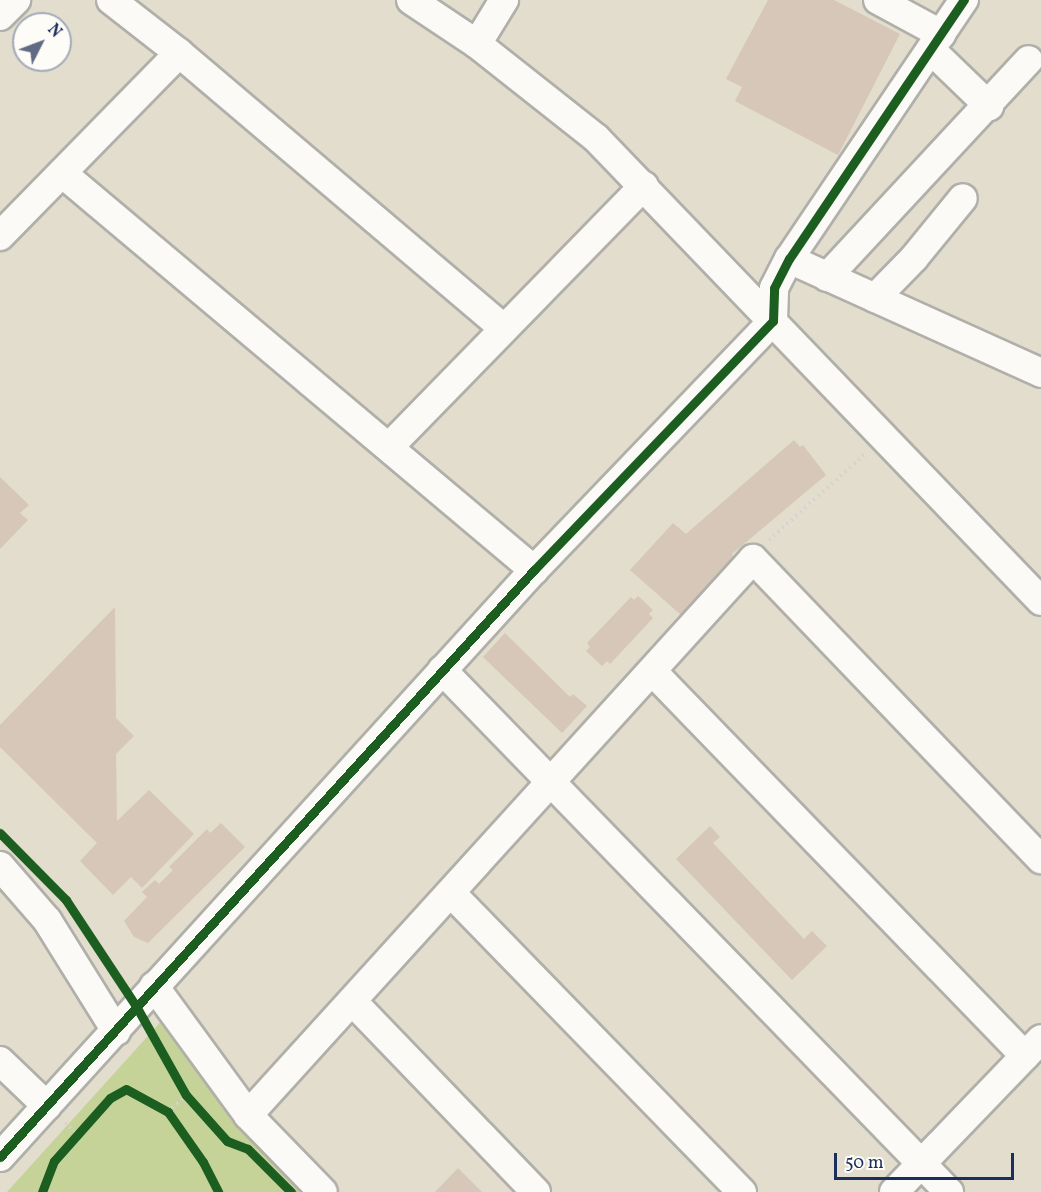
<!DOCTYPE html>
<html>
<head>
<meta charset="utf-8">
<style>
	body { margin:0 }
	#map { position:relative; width:1041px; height:1192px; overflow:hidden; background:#e2ddcc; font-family:Vollkorn,serif }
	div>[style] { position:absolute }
	.green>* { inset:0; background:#c5d399 }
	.building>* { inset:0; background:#d6c7b9 }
	.path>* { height:4px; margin-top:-2px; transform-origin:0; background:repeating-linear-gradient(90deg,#d3d2d0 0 1.5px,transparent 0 6px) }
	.roads { filter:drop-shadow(2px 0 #b0afa9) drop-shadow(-2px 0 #b0afa9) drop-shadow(0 2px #b0afa9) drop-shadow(0 -2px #b0afa9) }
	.minor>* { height:28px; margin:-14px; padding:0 14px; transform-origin:14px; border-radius:14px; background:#fbfaf7 }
	.cycleway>* { height:9px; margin:-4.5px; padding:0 4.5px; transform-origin:4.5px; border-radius:4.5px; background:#1b5e20 }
	span { translate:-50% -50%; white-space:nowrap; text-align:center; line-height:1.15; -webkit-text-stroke:4.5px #fdfcf7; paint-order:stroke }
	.north { position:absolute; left:12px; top:12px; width:60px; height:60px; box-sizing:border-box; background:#fdfcf7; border:2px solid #a3aaba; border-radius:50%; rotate:48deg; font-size:16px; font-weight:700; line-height:24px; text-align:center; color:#1b2f5e }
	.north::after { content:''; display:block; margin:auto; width:21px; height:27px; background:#616c84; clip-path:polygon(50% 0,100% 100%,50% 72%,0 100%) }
	.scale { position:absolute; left:834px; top:1153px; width:180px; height:27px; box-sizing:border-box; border:3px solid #1b2f5e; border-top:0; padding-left:8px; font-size:18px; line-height:21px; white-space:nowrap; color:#1b2f5e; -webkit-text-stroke:4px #fdfcf7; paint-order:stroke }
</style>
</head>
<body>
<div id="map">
	<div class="green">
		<i style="clip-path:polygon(165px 1017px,310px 1192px,7px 1192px)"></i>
	</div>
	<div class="building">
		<i style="clip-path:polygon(768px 0,834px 0,900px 34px,838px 155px,735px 101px,742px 87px,726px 79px)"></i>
		<i style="clip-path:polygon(794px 440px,800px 447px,803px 445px,826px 475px,732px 554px,734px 558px,681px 615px,630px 570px,673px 523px,686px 534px)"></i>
		<i style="clip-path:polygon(0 477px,29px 505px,20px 513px,28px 520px,0 549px)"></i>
		<i style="clip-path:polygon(638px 596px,653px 610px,649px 614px,653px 618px,610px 664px,607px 661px,602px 666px,586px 651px,590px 647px,587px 643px,631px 597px,634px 600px)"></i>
		<i style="clip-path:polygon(115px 607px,116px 718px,134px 736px,116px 754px,117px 821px,149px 790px,194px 834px,142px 888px,131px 877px,113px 895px,80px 861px,97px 843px,0 747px,0 725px)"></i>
		<i style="clip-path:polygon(505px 633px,570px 697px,573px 694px,587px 706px,562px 733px,483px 657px)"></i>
		<i style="clip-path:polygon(221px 823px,245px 847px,148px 943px,134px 937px,124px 921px,147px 897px,142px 892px,155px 880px,159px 884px,173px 870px,169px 867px,207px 829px,210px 833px)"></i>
		<i style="clip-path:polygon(710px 826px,720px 837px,713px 843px,804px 939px,812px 931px,827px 946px,792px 980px,676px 859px)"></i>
		<i style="clip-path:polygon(458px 1168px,482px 1192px,435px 1192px)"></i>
	</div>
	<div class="path">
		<i style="left:769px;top:540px;width:130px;rotate:-41.9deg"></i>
		<i style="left:0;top:833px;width:11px;rotate:45deg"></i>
		<i style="left:104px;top:957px;width:35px;rotate:57deg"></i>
		<i style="left:150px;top:1031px;width:73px;rotate:60.6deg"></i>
		<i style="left:186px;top:1095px;width:62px;rotate:48.3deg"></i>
		<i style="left:227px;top:1141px;width:13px;rotate:23deg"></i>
		<i style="left:168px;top:1112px;width:25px;rotate:-43deg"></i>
		<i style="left:65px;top:1123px;width:19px;rotate:43deg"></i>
		<i style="left:42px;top:1192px;width:33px;rotate:-69deg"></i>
		<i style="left:54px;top:1161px;width:84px;rotate:-48.4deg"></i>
		<i style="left:110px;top:1098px;width:18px;rotate:-29deg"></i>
		<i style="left:126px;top:1089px;width:48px;rotate:28.7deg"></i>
		<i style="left:168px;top:1112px;width:61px;rotate:55deg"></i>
		<i style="left:203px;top:1162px;width:34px;rotate:63deg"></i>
	</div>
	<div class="roads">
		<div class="minor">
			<i style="left:111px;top:0;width:86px;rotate:37.9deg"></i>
			<i style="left:179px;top:53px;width:426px;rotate:40.3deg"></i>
			<i style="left:411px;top:0;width:79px;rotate:33.7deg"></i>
			<i style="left:477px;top:44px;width:152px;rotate:38.3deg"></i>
			<i style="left:596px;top:138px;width:642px;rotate:46.14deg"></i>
			<i style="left:878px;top:0;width:72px;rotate:28.4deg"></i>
			<i style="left:0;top:16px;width:23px;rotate:-45deg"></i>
			<i style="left:477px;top:44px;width:52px;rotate:-58.5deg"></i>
			<i style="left:931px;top:50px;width:81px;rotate:44deg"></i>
			<i style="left:62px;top:173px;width:617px;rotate:40.07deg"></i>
			<i style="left:0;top:236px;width:256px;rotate:-45.6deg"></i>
			<i style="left:789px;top:259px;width:277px;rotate:24.3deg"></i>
			<i style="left:827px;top:277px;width:296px;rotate:-47.1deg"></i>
			<i style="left:875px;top:298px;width:56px;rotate:-45.7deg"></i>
			<i style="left:914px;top:258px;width:77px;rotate:-50.8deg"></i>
			<i style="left:389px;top:447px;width:365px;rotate:-45.7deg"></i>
			<i style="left:442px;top:670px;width:728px;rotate:45.84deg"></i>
			<i style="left:652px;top:671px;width:536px;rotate:45.91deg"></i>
			<i style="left:0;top:866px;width:72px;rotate:49deg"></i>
			<i style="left:47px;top:920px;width:131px;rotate:58.1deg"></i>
			<i style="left:452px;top:894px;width:416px;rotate:45.8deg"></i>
			<i style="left:154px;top:986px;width:160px;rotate:53.9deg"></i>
			<i style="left:248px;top:1115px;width:107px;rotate:45.8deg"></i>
			<i style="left:353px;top:1002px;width:264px;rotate:46.1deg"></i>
			<i style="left:0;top:1061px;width:65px;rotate:43.8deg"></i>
			<i style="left:248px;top:1115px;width:751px;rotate:-47.75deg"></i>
			<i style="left:753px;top:559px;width:416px;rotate:46.2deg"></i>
			<i style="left:0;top:1157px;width:794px;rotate:-47.71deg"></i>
			<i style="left:534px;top:570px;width:345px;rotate:-46.2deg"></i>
			<i style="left:773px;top:321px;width:33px;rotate:-88deg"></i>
			<i style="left:774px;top:288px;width:33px;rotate:-63deg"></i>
			<i style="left:789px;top:259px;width:313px;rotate:-56deg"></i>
			<i style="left:894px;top:1192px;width:212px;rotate:-46.1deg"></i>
		</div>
	</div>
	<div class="cycleway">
		<i style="left:0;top:833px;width:94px;rotate:45.4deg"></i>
		<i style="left:66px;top:900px;width:127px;rotate:56.6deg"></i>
		<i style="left:136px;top:1006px;width:102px;rotate:60.7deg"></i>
		<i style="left:186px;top:1095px;width:62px;rotate:48.3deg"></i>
		<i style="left:227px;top:1141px;width:22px;rotate:21deg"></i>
		<i style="left:248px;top:1149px;width:61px;rotate:45deg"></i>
		<i style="left:0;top:1157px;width:794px;rotate:-47.71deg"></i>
		<i style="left:534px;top:570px;width:345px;rotate:-46.2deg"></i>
		<i style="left:773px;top:321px;width:33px;rotate:-88deg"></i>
		<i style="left:774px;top:288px;width:33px;rotate:-63deg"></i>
		<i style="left:789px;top:259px;width:313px;rotate:-56deg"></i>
		<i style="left:42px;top:1192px;width:33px;rotate:-69deg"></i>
		<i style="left:54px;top:1161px;width:84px;rotate:-48.4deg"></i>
		<i style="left:110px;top:1098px;width:18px;rotate:-29deg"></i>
		<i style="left:126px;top:1089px;width:48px;rotate:28.7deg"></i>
		<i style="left:168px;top:1112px;width:61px;rotate:55deg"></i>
		<i style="left:203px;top:1162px;width:34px;rotate:63deg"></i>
	</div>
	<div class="north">N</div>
	<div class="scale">50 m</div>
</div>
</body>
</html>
